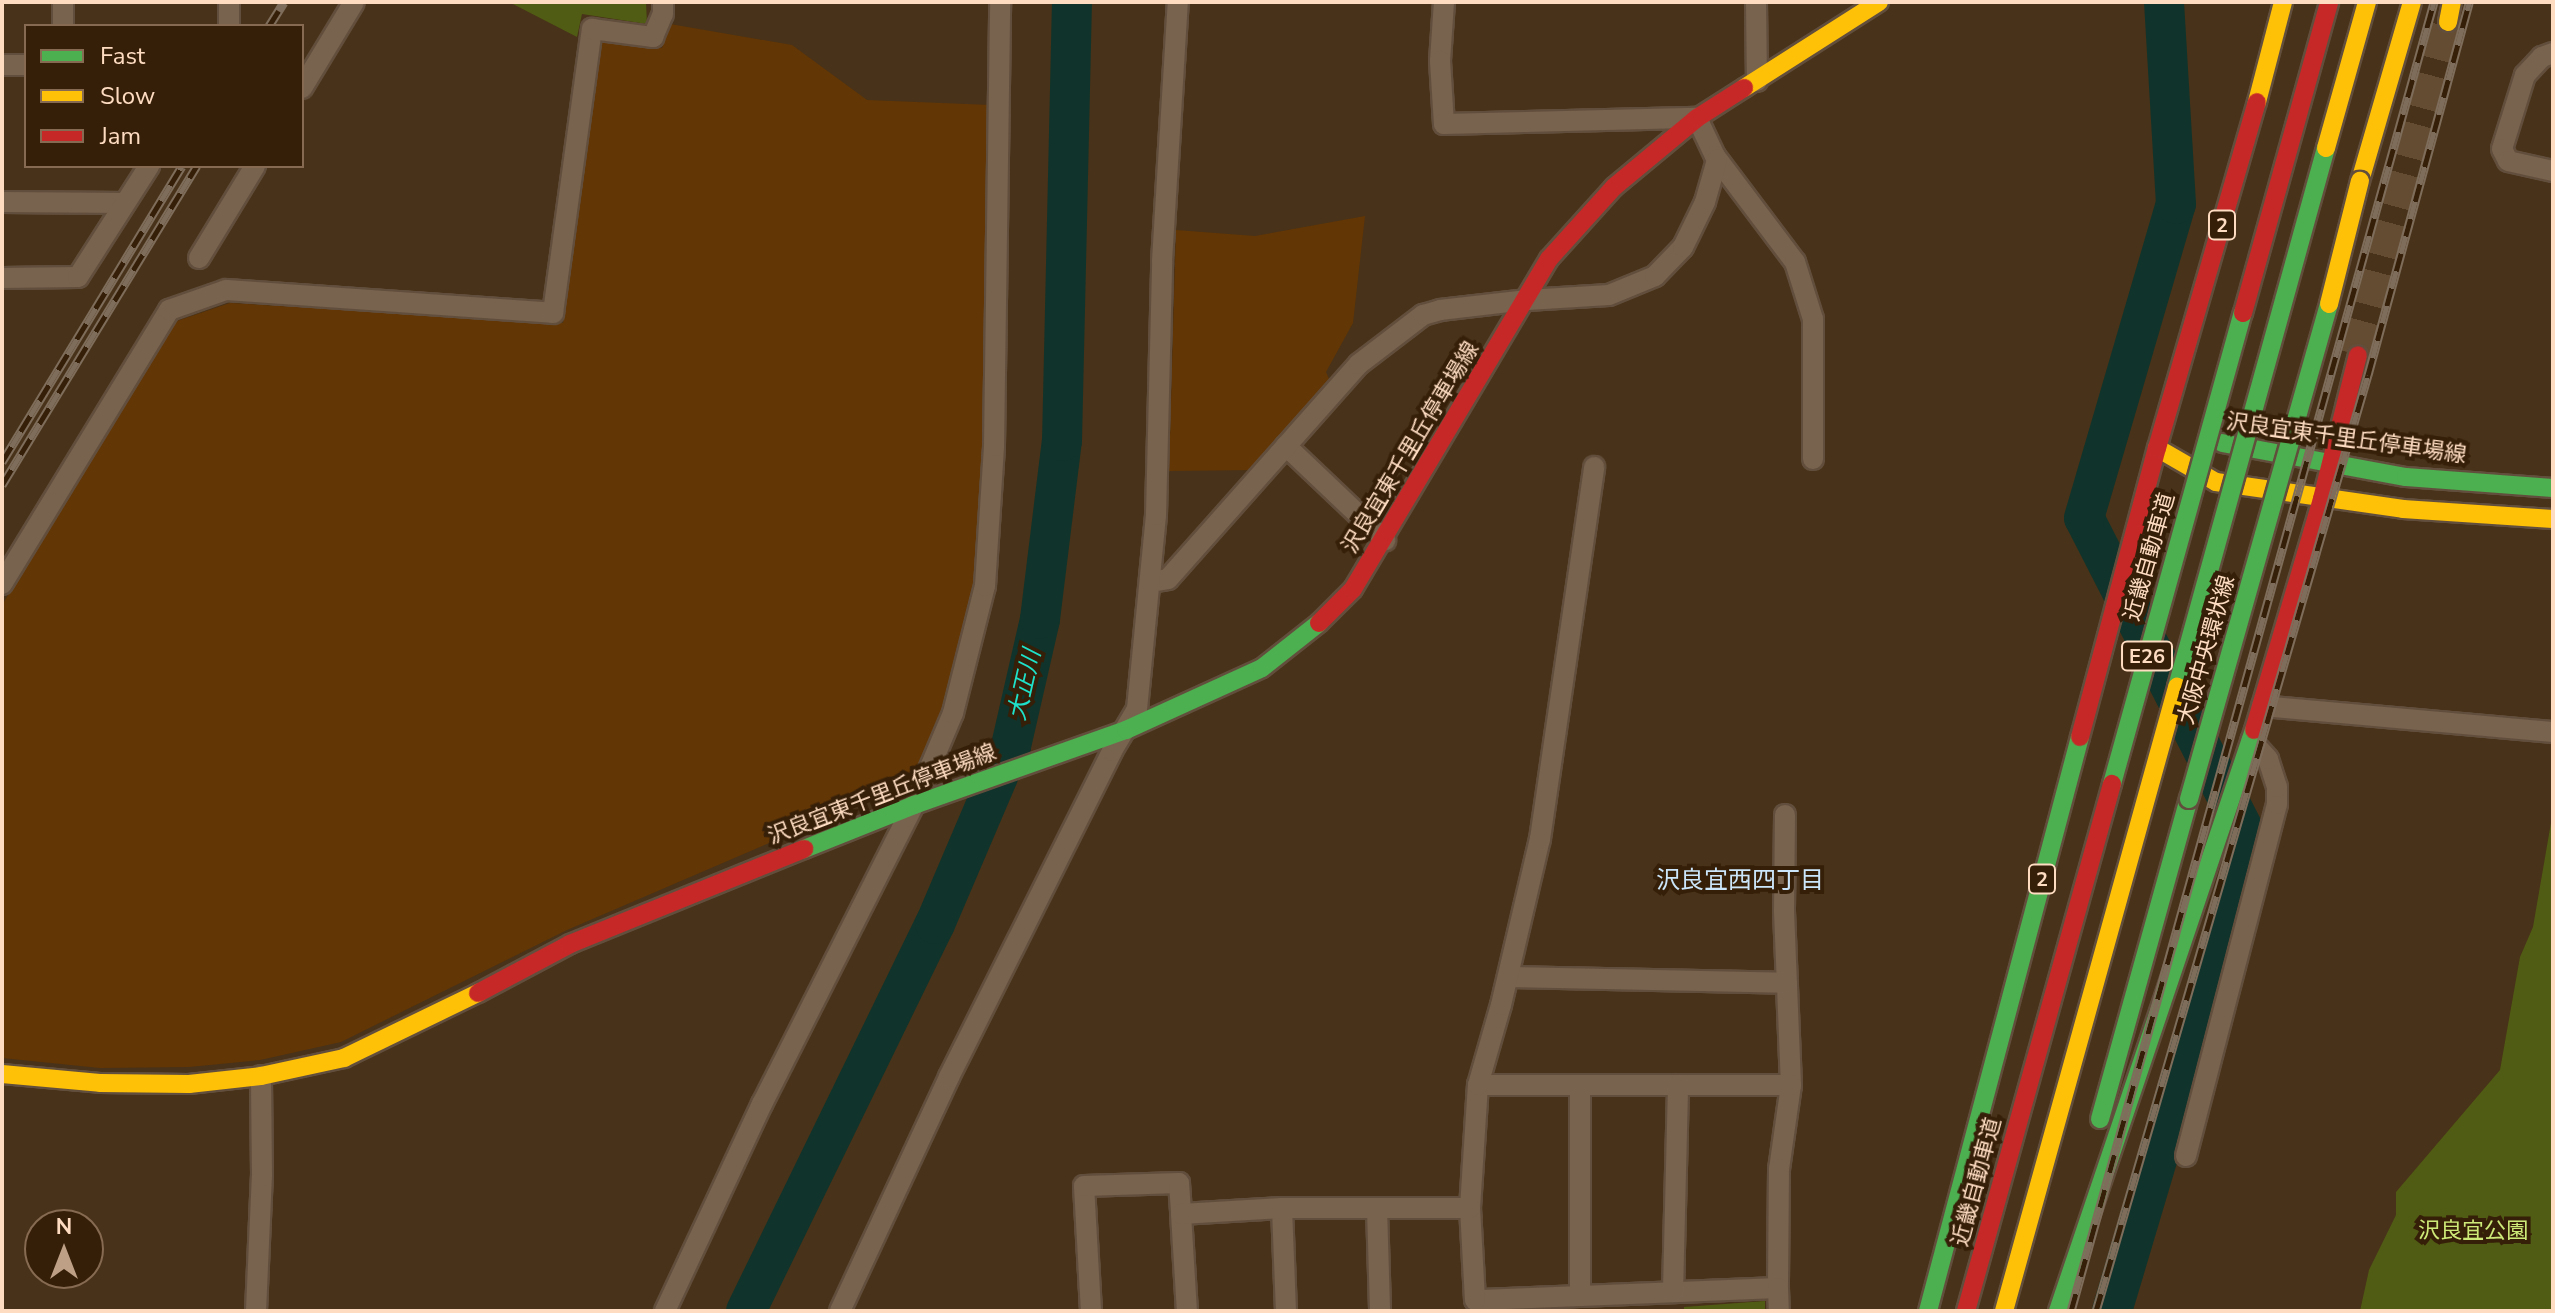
<!DOCTYPE html>
<html>
<head>
<meta charset="utf-8">
<style>
	body { margin:0 }
	#map { position:relative; width:2555px; height:1313px; overflow:hidden; background:#483219; font-family:"Nunito Sans","Noto Sans JP",sans-serif }
	div>[style] { position:absolute }
	.built>* { inset:0; background:#623605 }
	.green>* { inset:0; background:#505c13 }
	.river>* { height:40px; margin:-20px; padding:0 20px; transform-origin:20px; border-radius:20px; background:#10342b }
	.primary-tunnel>* { height:34px; margin-top:-17px; transform-origin:0; background:repeating-linear-gradient(90deg,#634c32 0 34px,transparent 0 51px) }
	.roads { filter:drop-shadow(2px 0 #624e3c) drop-shadow(-2px 0 #624e3c) drop-shadow(0 2px #624e3c) drop-shadow(0 -2px #624e3c) }
	.street>* { height:20px; margin:-10px; padding:0 10px; transform-origin:10px; border-radius:10px; background:#78634f }
	.fast>* { height:18px; margin:-9px; padding:0 9px; transform-origin:9px; border-radius:9px; background:#4caf50 }
	.slow>* { height:18px; margin:-9px; padding:0 9px; transform-origin:9px; border-radius:9px; background:#ffc107 }
	.jam>* { height:18px; margin:-9px; padding:0 9px; transform-origin:9px; border-radius:9px; background:#c62828 }
	.rail>* { height:9px; margin-top:-4.5px; transform-origin:0; background:repeating-linear-gradient(90deg,#361f08 0 18px,#7f6d5b 0 36px); box-sizing:border-box; border-block:2px solid #7f6d5b }
	.bridges { filter:drop-shadow(2px 0 #624e3c) drop-shadow(-2px 0 #624e3c) drop-shadow(0 2px #624e3c) drop-shadow(0 -2px #624e3c) }
	.fast-bridge>* { height:18px; margin:-9px; padding:0 9px; transform-origin:9px; border-radius:9px; background:#4caf50 }
	.slow-bridge>* { height:18px; margin:-9px; padding:0 9px; transform-origin:9px; border-radius:9px; background:#ffc107 }
	.jam-bridge>* { height:18px; margin:-9px; padding:0 9px; transform-origin:9px; border-radius:9px; background:#c62828 }
	span { translate:-50% -50%; white-space:nowrap; text-align:center; line-height:1.15; -webkit-text-stroke:8px #361f08; paint-order:stroke }
	.shield-label span { padding:2px 6px; background:#361f08; border:2px solid; border-radius:6px; -webkit-text-stroke-width:0 }
	.shield-label { font-size:20px; color:#fddcc2; font-weight:700 }
	.street-label { font-size:22px; color:#fddcc2 }
	.park-label { font-size:22px; color:#cdea78 }
	.water-label { font-size:24px; color:#1ee2ca; font-style:italic }
	.neighbourhood-label { font-size:24px; color:#cbe6fa }
	.frame { position:absolute; inset:0; border:4px solid #fddcc2; pointer-events:none }
	.legend { position:absolute; left:24px; top:24px; width:280px; height:144px; box-sizing:border-box; background:#361f08; border:2px solid #866b52; margin:0; padding:10px 14px; list-style:none; font-size:24px; color:#fddcc2 }
	.legend li { display:flex; align-items:center; gap:16px; height:40px }
	.legend b { width:40px; border:2px solid #866b52 }
	.north { position:absolute; left:24px; top:1209px; width:80px; height:80px; box-sizing:border-box; background:#361f08; border:2px solid #866b52; border-radius:50%; rotate:0deg; font-size:22px; font-weight:700; line-height:32px; text-align:center; color:#fddcc2 }
	.north::after { content:''; display:block; margin:auto; width:28px; height:36px; background:#bea087; clip-path:polygon(50% 0,100% 100%,50% 72%,0 100%) }
</style>
</head>
<body>
<div id="map">
	<div class="built">
		<i style="clip-path:polygon(670px 24px,792px 45px,867px 100px,991px 105px,985px 446px,975px 584px,942px 711px,918px 779px,567px 930px,341px 1042px,260px 1060px,189px 1067px,100px 1068px,2px 1058px,2px 605px,174px 322px,230px 303px,563px 323px,602px 40px,662px 48px)"></i>
		<i style="clip-path:polygon(1365px 216px,1353px 323px,1326px 372px,1329px 379px,1256px 470px,1169px 471px,1176px 230px,1255px 236px)"></i>
	</div>
	<div class="green">
		<i style="clip-path:polygon(509px 2px,646px 2px,647px 24px,582px 14px,577px 37px)"></i>
		<i style="clip-path:polygon(2553px 811px,2553px 1311px,2360px 1311px,2369px 1270px,2396px 1215px,2396px 1192px,2500px 1070px,2520px 957px,2533px 927px)"></i>
		<i style="clip-path:polygon(1765px 1301px,1765px 1311px,1684px 1311px,1684px 1307px)"></i>
	</div>
	<div class="river">
		<i style="left:746px;top:1311px;width:431px;rotate:-64deg"></i>
		<i style="left:935px;top:924px;width:194px;rotate:-66.9deg"></i>
		<i style="left:1011px;top:746px;width:130px;rotate:-77.1deg"></i>
		<i style="left:1040px;top:619px;width:179px;rotate:-83deg"></i>
		<i style="left:1062px;top:441px;width:439px;rotate:-88.7deg"></i>
		<i style="left:2112px;top:1311px;width:487px;rotate:-73.4deg"></i>
		<i style="left:2251px;top:844px;width:366px;rotate:-117.1deg"></i>
		<i style="left:2084px;top:518px;width:327px;rotate:-73.7deg"></i>
		<i style="left:2176px;top:204px;width:202px;rotate:-93.4deg"></i>
	</div>
	<div class="primary-tunnel">
		<i style="left:2358px;top:355px;width:345px;rotate:-74.9deg"></i>
	</div>
	<div class="roads">
		<div class="street">
			<i style="left:63px;top:2px;width:24px;rotate:90deg"></i>
			<i style="left:229px;top:2px;width:24px;rotate:90deg"></i>
			<i style="left:1444px;top:2px;width:59px;rotate:93.9deg"></i>
			<i style="left:1440px;top:61px;width:63px;rotate:86.4deg"></i>
			<i style="left:1444px;top:124px;width:253px;rotate:-1.4deg"></i>
			<i style="left:1697px;top:118px;width:42px;rotate:64.7deg"></i>
			<i style="left:1715px;top:156px;width:133px;rotate:53deg"></i>
			<i style="left:1795px;top:262px;width:60px;rotate:72.5deg"></i>
			<i style="left:1813px;top:319px;width:140px;rotate:90deg"></i>
			<i style="left:1756px;top:2px;width:79px;rotate:89.3deg"></i>
			<i style="left:2553px;top:53px;width:12px;rotate:160deg"></i>
			<i style="left:2542px;top:57px;width:25px;rotate:133deg"></i>
			<i style="left:2525px;top:75px;width:77px;rotate:107.3deg"></i>
			<i style="left:2502px;top:149px;width:13px;rotate:63deg"></i>
			<i style="left:2508px;top:161px;width:46px;rotate:12.5deg"></i>
			<i style="left:2px;top:65px;width:24px"></i>
			<i style="left:302px;top:88px;width:100px;rotate:-58.8deg"></i>
			<i style="left:2px;top:202px;width:123px;rotate:0.5deg"></i>
			<i style="left:199px;top:258px;width:108px;rotate:-58.7deg"></i>
			<i style="left:2px;top:278px;width:76px;rotate:-0.8deg"></i>
			<i style="left:78px;top:277px;width:132px;rotate:-57.4deg"></i>
			<i style="left:1286px;top:446px;width:137px;rotate:43.5deg"></i>
			<i style="left:1150px;top:582px;width:18px;rotate:-9deg"></i>
			<i style="left:1168px;top:579px;width:288px;rotate:-48.4deg"></i>
			<i style="left:1359px;top:364px;width:81px;rotate:-37.4deg"></i>
			<i style="left:1423px;top:315px;width:18px;rotate:-16deg"></i>
			<i style="left:1440px;top:310px;width:88px;rotate:-6.6deg"></i>
			<i style="left:1527px;top:300px;width:82px;rotate:-3.5deg"></i>
			<i style="left:1609px;top:295px;width:50px;rotate:-22.4deg"></i>
			<i style="left:1655px;top:276px;width:40px;rotate:-46deg"></i>
			<i style="left:1683px;top:247px;width:50px;rotate:-63.9deg"></i>
			<i style="left:1705px;top:202px;width:44px;rotate:-74.1deg"></i>
			<i style="left:2px;top:584px;width:321px;rotate:-58.6deg"></i>
			<i style="left:169px;top:310px;width:60px;rotate:-19.3deg"></i>
			<i style="left:226px;top:290px;width:328px;rotate:4deg"></i>
			<i style="left:553px;top:313px;width:287px;rotate:-82.2deg"></i>
			<i style="left:592px;top:29px;width:62px;rotate:7.5deg"></i>
			<i style="left:653px;top:37px;width:25px;rotate:-67deg"></i>
			<i style="left:663px;top:14px;width:12px;rotate:-90deg"></i>
			<i style="left:2262px;top:706px;width:292px;rotate:5.1deg"></i>
			<i style="left:1785px;top:815px;width:96px;rotate:90.6deg"></i>
			<i style="left:1784px;top:911px;width:174px;rotate:87.7deg"></i>
			<i style="left:1791px;top:1085px;width:85px;rotate:98.1deg"></i>
			<i style="left:1779px;top:1169px;width:119px;rotate:90.5deg"></i>
			<i style="left:1778px;top:1288px;width:303px;rotate:177.7deg"></i>
			<i style="left:1475px;top:1300px;width:92px;rotate:-93.1deg"></i>
			<i style="left:1470px;top:1208px;width:123px;rotate:-86.3deg"></i>
			<i style="left:1478px;top:1085px;width:313px"></i>
			<i style="left:1508px;top:977px;width:279px;rotate:1.2deg"></i>
			<i style="left:1478px;top:1085px;width:83px;rotate:-74deg"></i>
			<i style="left:1501px;top:1005px;width:171px;rotate:-76.8deg"></i>
			<i style="left:1540px;top:839px;width:376px;rotate:-81.7deg"></i>
			<i style="left:1580px;top:1086px;width:210px;rotate:90deg"></i>
			<i style="left:2186px;top:1156px;width:364px;rotate:-75.5deg"></i>
			<i style="left:2277px;top:804px;width:17px;rotate:-90deg"></i>
			<i style="left:2277px;top:787px;width:29px;rotate:-108deg"></i>
			<i style="left:2268px;top:759px;width:25px;rotate:-132deg"></i>
			<i style="left:1282px;top:1208px;width:103px;rotate:87.8deg"></i>
			<i style="left:1377px;top:1208px;width:103px;rotate:88.3deg"></i>
			<i style="left:1181px;top:1214px;width:97px;rotate:86.5deg"></i>
			<i style="left:1778px;top:1288px;width:23px;rotate:88deg"></i>
			<i style="left:1673px;top:1292px;width:207px;rotate:-88.6deg"></i>
			<i style="left:256px;top:1311px;width:135px;rotate:-87.5deg"></i>
			<i style="left:262px;top:1176px;width:100px;rotate:-90.6deg"></i>
			<i style="left:665px;top:1311px;width:229px;rotate:-64.9deg"></i>
			<i style="left:762px;top:1104px;width:335px;rotate:-63.1deg"></i>
			<i style="left:914px;top:805px;width:100px;rotate:-67deg"></i>
			<i style="left:953px;top:713px;width:131px;rotate:-75.9deg"></i>
			<i style="left:985px;top:586px;width:140px;rotate:-86.3deg"></i>
			<i style="left:994px;top:446px;width:444px;rotate:-89.2deg"></i>
			<i style="left:840px;top:1311px;width:258px;rotate:-65deg"></i>
			<i style="left:949px;top:1077px;width:364px;rotate:-63.4deg"></i>
			<i style="left:1112px;top:751px;width:49px;rotate:-59.2deg"></i>
			<i style="left:1137px;top:709px;width:195px;rotate:-84.4deg"></i>
			<i style="left:1156px;top:515px;width:254px;rotate:-88.6deg"></i>
			<i style="left:1162px;top:261px;width:259px;rotate:-86.5deg"></i>
			<i style="left:1091px;top:1311px;width:125px;rotate:-93.2deg"></i>
			<i style="left:1084px;top:1186px;width:95px;rotate:-1.8deg"></i>
			<i style="left:1179px;top:1183px;width:31px;rotate:86deg"></i>
			<i style="left:1181px;top:1214px;width:101px;rotate:-3.4deg"></i>
			<i style="left:1282px;top:1208px;width:188px"></i>
		</div>
		<div class="fast">
			<i style="left:2222px;top:443px;width:187px;rotate:10.5deg"></i>
			<i style="left:2406px;top:477px;width:147px;rotate:4.3deg"></i>
			<i style="left:804px;top:849px;width:118px;rotate:-21.8deg"></i>
			<i style="left:914px;top:805px;width:225px;rotate:-19.5deg"></i>
			<i style="left:1126px;top:730px;width:149px;rotate:-24.5deg"></i>
			<i style="left:1262px;top:668px;width:73px;rotate:-38.3deg"></i>
			<i style="left:2100px;top:1119px;width:332px;rotate:-74.5deg"></i>
			<i style="left:1928px;top:1311px;width:594px;rotate:-75.17deg"></i>
			<i style="left:2058px;top:1311px;width:613px;rotate:-71.36deg"></i>
		</div>
		<div class="slow">
			<i style="left:2448px;top:22px;width:20px;rotate:-79deg"></i>
			<i style="left:1744px;top:88px;width:160px;rotate:-32.5deg"></i>
			<i style="left:2257px;top:102px;width:103px;rotate:-75.4deg"></i>
			<i style="left:2360px;top:181px;width:186px;rotate:-73.8deg"></i>
			<i style="left:2157px;top:448px;width:68px;rotate:30deg"></i>
			<i style="left:2216px;top:482px;width:189px;rotate:8.2deg"></i>
			<i style="left:2403px;top:509px;width:150px;rotate:3.8deg"></i>
			<i style="left:2px;top:1074px;width:98px;rotate:5.2deg"></i>
			<i style="left:100px;top:1083px;width:89px;rotate:0.6deg"></i>
			<i style="left:189px;top:1084px;width:72px;rotate:-6.3deg"></i>
			<i style="left:261px;top:1076px;width:85px;rotate:-12.2deg"></i>
			<i style="left:344px;top:1058px;width:149px;rotate:-25.9deg"></i>
		</div>
		<div class="jam">
			<i style="left:1319px;top:623px;width:48px;rotate:-45deg"></i>
			<i style="left:1353px;top:589px;width:384px;rotate:-59.3deg"></i>
			<i style="left:1549px;top:259px;width:97px;rotate:-47.9deg"></i>
			<i style="left:1614px;top:187px;width:108px;rotate:-39.7deg"></i>
			<i style="left:1697px;top:118px;width:56px;rotate:-32.6deg"></i>
			<i style="left:2254px;top:730px;width:241px;rotate:-73.6deg"></i>
			<i style="left:2322px;top:499px;width:148px;rotate:-76deg"></i>
			<i style="left:2080px;top:737px;width:299px;rotate:-75.1deg"></i>
			<i style="left:2157px;top:448px;width:360px;rotate:-73.9deg"></i>
			<i style="left:478px;top:993px;width:104px;rotate:-28deg"></i>
			<i style="left:570px;top:944px;width:253px;rotate:-22.1deg"></i>
		</div>
	</div>
	<div class="rail">
		<i style="left:269px;top:26px;width:28px;rotate:-58deg"></i>
		<i style="left:2px;top:462px;width:346px;rotate:-58.7deg"></i>
		<i style="left:2px;top:485px;width:374px;rotate:-58.6deg"></i>
		<i style="left:2071px;top:1311px;width:1358px;rotate:-74.5deg"></i>
		<i style="left:2096px;top:1311px;width:975px;rotate:-73.8deg"></i>
		<i style="left:2368px;top:375px;width:386px;rotate:-74.8deg"></i>
	</div>
	<div class="bridges">
		<div class="fast-bridge">
			<i style="left:2177px;top:687px;width:559px;rotate:-74.55deg"></i>
			<i style="left:2112px;top:784px;width:489px;rotate:-74.5deg"></i>
			<i style="left:2189px;top:799px;width:514px;rotate:-74.21deg"></i>
		</div>
		<div class="slow-bridge">
			<i style="left:2326px;top:148px;width:152px;rotate:-74.3deg"></i>
			<i style="left:2329px;top:304px;width:127px;rotate:-75.9deg"></i>
			<i style="left:2004px;top:1311px;width:648px;rotate:-74.5deg"></i>
		</div>
		<div class="jam-bridge">
			<i style="left:2243px;top:313px;width:323px;rotate:-74.5deg"></i>
			<i style="left:1966px;top:1311px;width:547px;rotate:-74.52deg"></i>
		</div>
	</div>
	<div class="shield-label">
		<span style="left:2222px;top:225px">2</span>
		<span style="left:2147px;top:656px">E26</span>
		<span style="left:2042px;top:879px">2</span>
	</div>
	<div class="street-label">
		<span style="left:2346px;top:439px;rotate:8deg">沢良宜東千里丘停車場線</span>
		<span style="left:1411px;top:448px;rotate:-59deg">沢良宜東千里丘停車場線</span>
		<span style="left:2150px;top:557px;rotate:-74deg">近畿自動車道</span>
		<span style="left:2207px;top:650px;rotate:-74deg">大阪中央環状線</span>
		<span style="left:882px;top:795px;rotate:-21deg">沢良宜東千里丘停車場線</span>
		<span style="left:1977px;top:1182px;rotate:-75deg">近畿自動車道</span>
	</div>
	<div class="park-label">
		<span style="left:2473px;top:1232px">沢良宜公園</span>
	</div>
	<div class="water-label">
		<span style="left:1025px;top:685px;rotate:-77deg">大正川</span>
	</div>
	<div class="neighbourhood-label">
		<span style="left:1740px;top:881px">沢良宜西四丁目</span>
	</div>
	<div class="frame"></div>
	<ul class="legend">
	<li><b style="height:10px;background:#4caf50"></b>Fast</li>
	<li><b style="height:10px;background:#ffc107"></b>Slow</li>
	<li><b style="height:10px;background:#c62828"></b>Jam</li>
	</ul>
	<div class="north">N</div>
</div>
</body>
</html>
